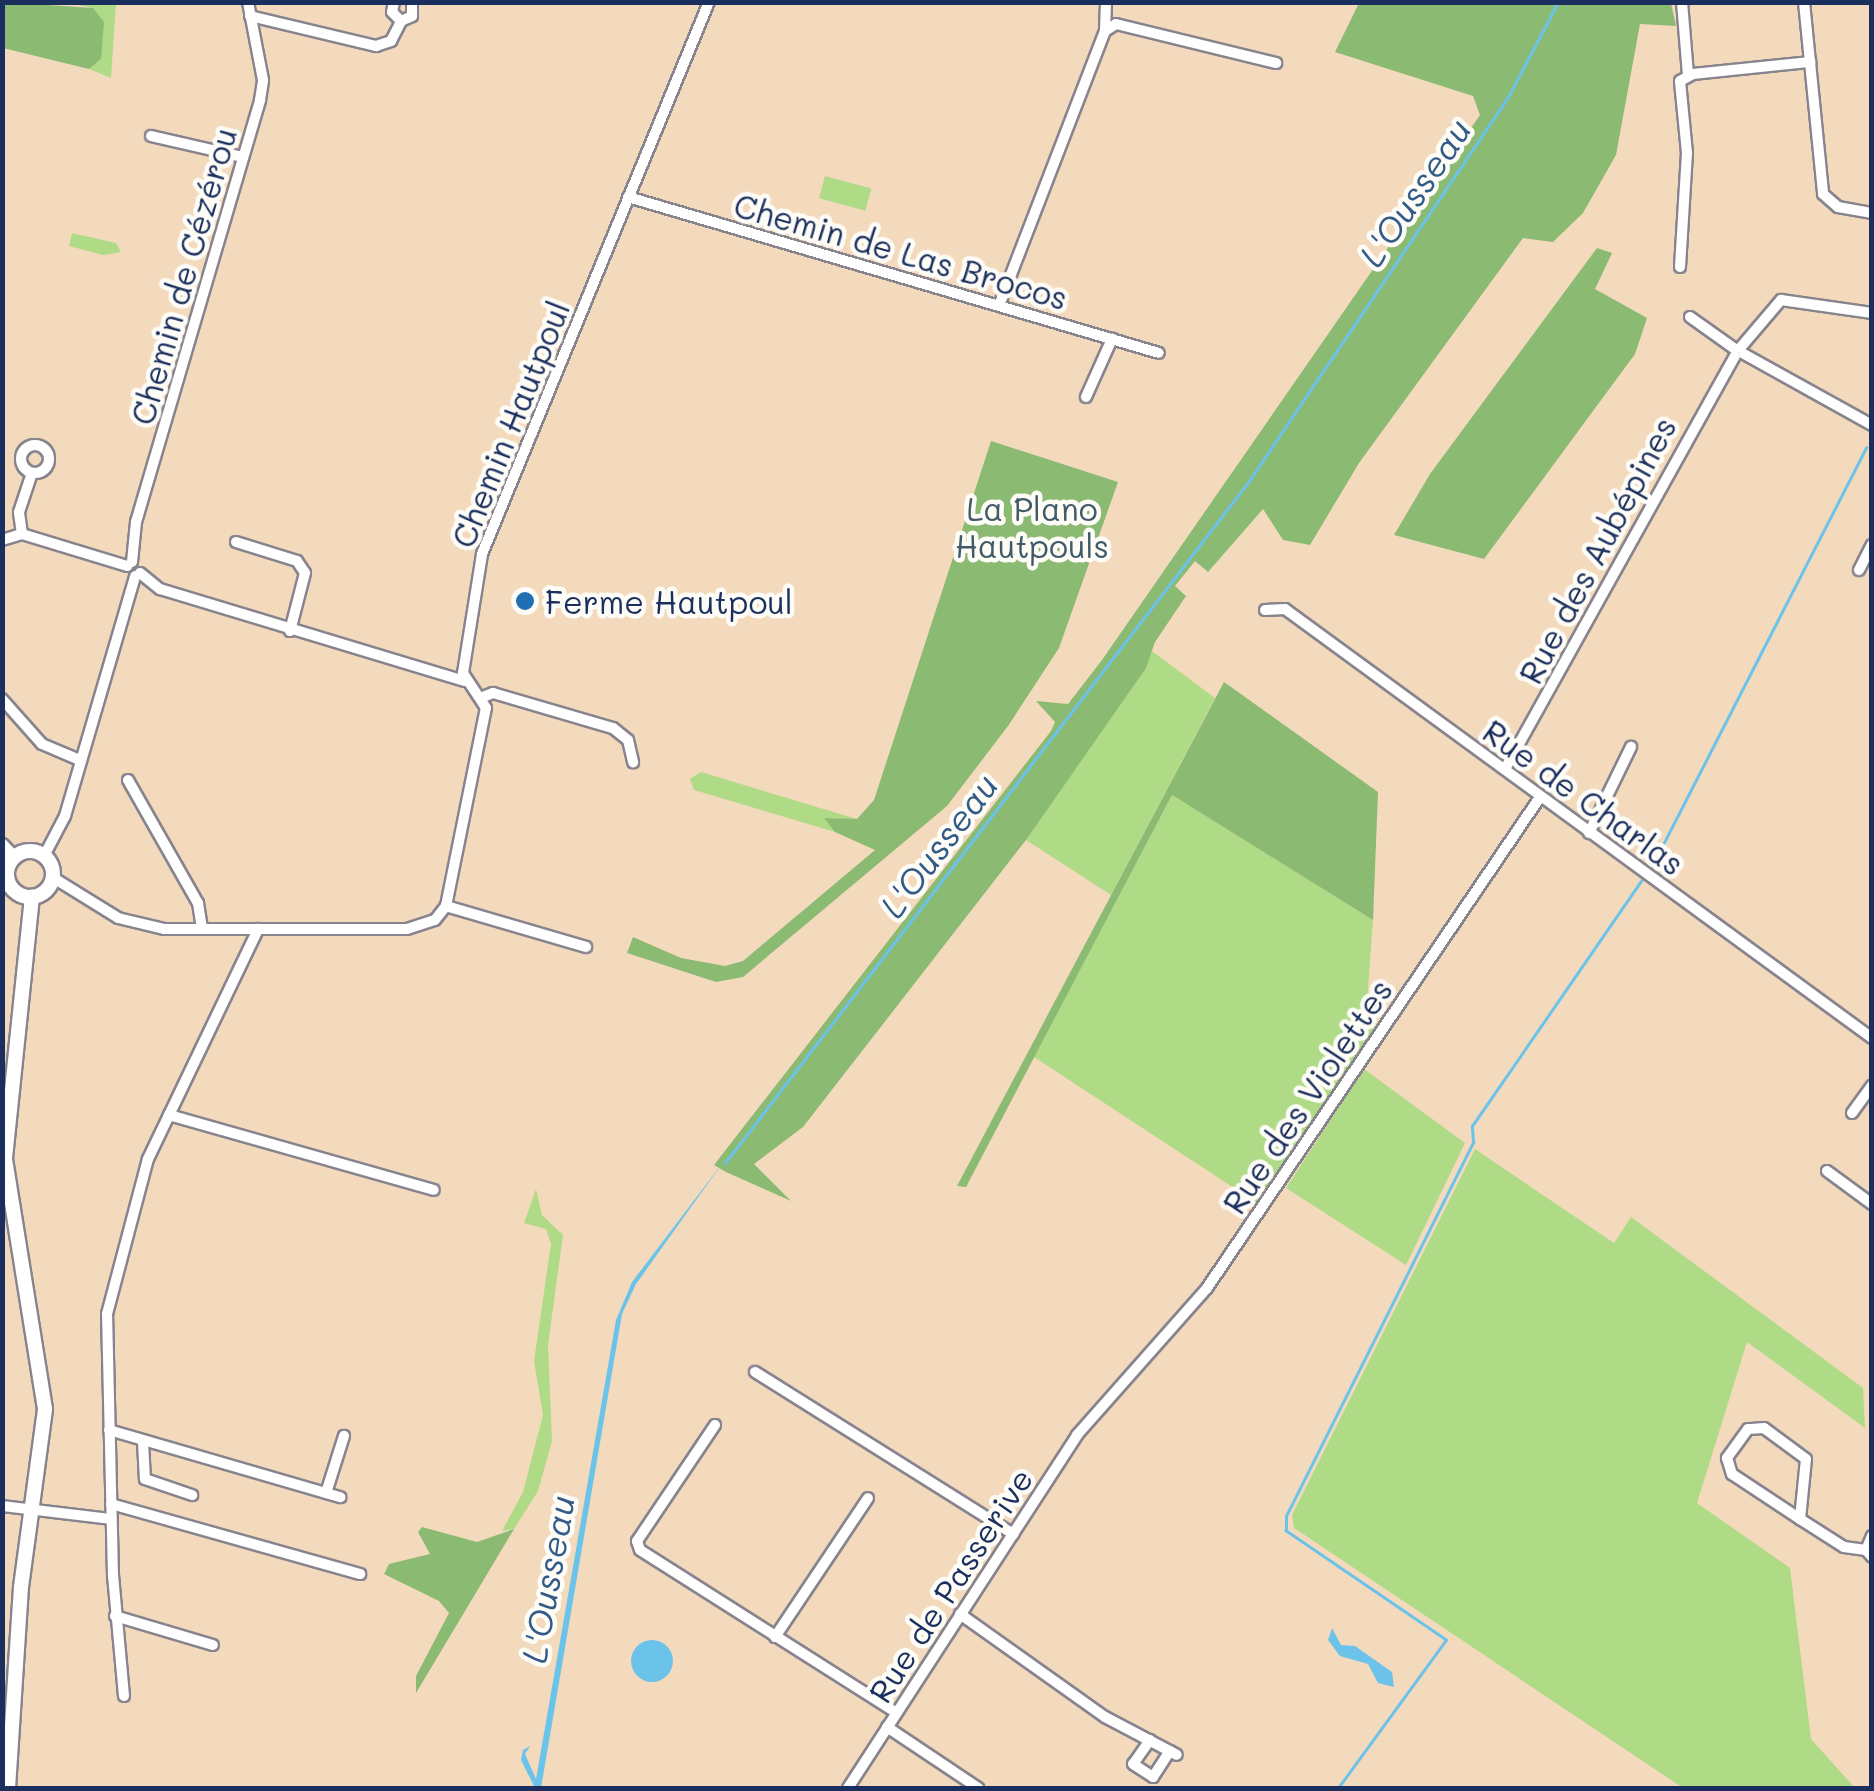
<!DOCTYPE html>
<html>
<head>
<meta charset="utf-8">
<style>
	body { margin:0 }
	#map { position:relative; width:1874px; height:1791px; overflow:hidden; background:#f4dabd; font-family:Mali,sans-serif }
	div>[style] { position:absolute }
	.green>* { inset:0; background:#afda86; transform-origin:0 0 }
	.forest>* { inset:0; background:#8bba73 }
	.water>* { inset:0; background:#6cc3e9 }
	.round { border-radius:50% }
	.stream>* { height:2.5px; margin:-1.25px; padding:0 1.25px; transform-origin:1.25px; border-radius:1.25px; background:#6cc3e9 }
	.roads { filter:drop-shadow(2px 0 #88848e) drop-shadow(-2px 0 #88848e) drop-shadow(0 2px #88848e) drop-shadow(0 -2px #88848e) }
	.street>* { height:10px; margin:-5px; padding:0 5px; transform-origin:5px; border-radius:5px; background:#fff }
	.street>.ring { margin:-5px; padding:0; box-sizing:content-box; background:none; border:10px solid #fff; border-radius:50% }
	.secondary>* { height:14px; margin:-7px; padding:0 7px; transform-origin:7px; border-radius:7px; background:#fff }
	.secondary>.ring { margin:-7px; padding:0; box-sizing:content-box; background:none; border:14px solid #fff; border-radius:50% }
	.dots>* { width:28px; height:28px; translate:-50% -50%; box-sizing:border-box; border:5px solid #fdfcf7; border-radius:50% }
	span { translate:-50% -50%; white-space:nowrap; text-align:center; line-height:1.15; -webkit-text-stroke:9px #fdfcf7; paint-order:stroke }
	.street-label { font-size:32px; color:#1b2f5e }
	.park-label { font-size:32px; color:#405a68 }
	.poi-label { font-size:32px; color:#1b2f5e }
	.left { translate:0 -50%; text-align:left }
	.water-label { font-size:35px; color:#335b88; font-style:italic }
	.frame { position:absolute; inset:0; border:5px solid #1b2f5e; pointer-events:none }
</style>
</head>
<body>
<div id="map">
	<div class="green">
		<i style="clip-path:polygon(67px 3px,116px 3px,111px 78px,89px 69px,101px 59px,93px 8px)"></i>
		<i style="left:825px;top:176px;width:48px;height:23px;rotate:15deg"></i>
		<i style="clip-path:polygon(72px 233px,116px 243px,121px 252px,103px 255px,69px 246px)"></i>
		<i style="clip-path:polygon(1152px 651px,1215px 698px,1111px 895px,1026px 840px)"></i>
		<i style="clip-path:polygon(701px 772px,857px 819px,826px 818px,835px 832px,694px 790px,690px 779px)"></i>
		<i style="clip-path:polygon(1172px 795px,1373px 920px,1366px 1017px,1377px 1024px,1257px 1203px,1034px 1057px)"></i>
		<i style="clip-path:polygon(1364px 1069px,1465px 1143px,1406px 1265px,1286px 1188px)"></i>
		<i style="clip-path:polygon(1475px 1149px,1614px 1243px,1631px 1217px,1863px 1388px,1865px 1428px,1747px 1342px,1697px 1503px,1790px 1568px,1811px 1739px,1855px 1788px,1683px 1788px,1294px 1528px,1292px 1515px)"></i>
		<i style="clip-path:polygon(536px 1189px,542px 1215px,563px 1235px,548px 1345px,552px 1441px,538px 1491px,514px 1529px,502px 1531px,523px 1492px,543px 1415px,534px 1361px,551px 1244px,546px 1229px,524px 1223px)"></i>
	</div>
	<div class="forest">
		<i style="clip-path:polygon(3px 2px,93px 8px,104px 22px,101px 59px,89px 69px,3px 48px)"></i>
		<i style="clip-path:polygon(1359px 3px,1671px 3px,1676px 26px,1640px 24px,1616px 155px,1583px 213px,1553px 242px,1523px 238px,1359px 463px,1310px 545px,1283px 540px,1263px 509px,1208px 572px,1195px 561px,1175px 586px,1186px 596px,1155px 642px,1146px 668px,1026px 840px,803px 1127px,754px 1164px,791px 1201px,726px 1172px,714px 1165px,1051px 731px,1055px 722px,1036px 701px,1068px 704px,1102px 660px,1480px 115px,1473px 96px,1335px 52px)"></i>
		<i style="clip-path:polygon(1597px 248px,1612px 253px,1595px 289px,1647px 318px,1635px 354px,1484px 559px,1394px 535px,1430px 474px)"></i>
		<i style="clip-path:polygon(991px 441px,1118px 482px,1059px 648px,1008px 726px,947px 806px,743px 977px,716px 982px,627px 953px,633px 937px,681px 958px,725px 966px,743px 961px,875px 850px,835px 832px,824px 818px,857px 819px,874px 800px)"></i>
		<i style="clip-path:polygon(1224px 682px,1378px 792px,1373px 920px,1172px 795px,966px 1187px,957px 1186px)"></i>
		<i style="clip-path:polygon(422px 1527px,477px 1542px,514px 1529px,416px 1693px,416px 1676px,449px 1613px,439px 1601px,384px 1574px,389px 1564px,430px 1554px,418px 1532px)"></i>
	</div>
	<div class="water">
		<i style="clip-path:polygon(724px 1161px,636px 1284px,622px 1314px,541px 1788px,535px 1788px,521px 1760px,523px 1750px,530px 1746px,525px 1754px,536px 1779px,616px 1320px,632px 1282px)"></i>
		<i style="clip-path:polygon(1332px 1628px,1341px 1645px,1355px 1646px,1392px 1672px,1394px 1687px,1378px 1683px,1368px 1664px,1340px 1656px,1328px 1640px)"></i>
		<i class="round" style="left:631px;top:1640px;width:42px;height:42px"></i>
	</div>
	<div class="stream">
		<i style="left:1652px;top:866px;width:470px;rotate:-62.9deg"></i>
		<i style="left:725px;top:1163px;width:860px;rotate:-52.46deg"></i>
		<i style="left:1249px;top:481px;width:463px;rotate:-56deg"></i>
		<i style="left:1508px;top:97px;width:107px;rotate:-62.2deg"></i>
		<i style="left:1338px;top:1788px;width:183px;rotate:-53.9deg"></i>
		<i style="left:1446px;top:1640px;width:194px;rotate:-145.7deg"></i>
		<i style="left:1286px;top:1531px;width:15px;rotate:-90deg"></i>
		<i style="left:1286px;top:1516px;width:418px;rotate:-63.4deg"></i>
		<i style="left:1473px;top:1142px;width:16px;rotate:-94deg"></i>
		<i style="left:1472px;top:1126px;width:298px;rotate:-55.4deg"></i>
	</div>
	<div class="roads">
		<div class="street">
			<i style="left:394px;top:2px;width:10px;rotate:101deg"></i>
			<i style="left:392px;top:12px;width:13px;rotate:45deg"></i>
			<i style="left:1682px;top:2px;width:73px;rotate:85.3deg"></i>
			<i style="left:1804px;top:2px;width:193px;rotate:84.3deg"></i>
			<i style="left:1823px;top:194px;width:20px;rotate:41deg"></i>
			<i style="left:1838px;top:207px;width:35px;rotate:10deg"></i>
			<i style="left:250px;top:16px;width:130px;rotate:13.4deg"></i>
			<i style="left:376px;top:46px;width:16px;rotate:-18deg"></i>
			<i style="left:391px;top:41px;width:22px;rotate:-63deg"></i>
			<i style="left:401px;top:21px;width:12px;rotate:-24deg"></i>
			<i style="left:412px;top:16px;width:14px;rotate:-90deg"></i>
			<i style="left:1105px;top:31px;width:13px;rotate:-32deg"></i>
			<i style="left:1116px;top:24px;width:165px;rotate:13.7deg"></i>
			<i style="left:151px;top:136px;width:94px;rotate:12.9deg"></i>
			<i style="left:628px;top:197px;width:553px;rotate:16.37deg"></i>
			<i style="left:1680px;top:267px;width:114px;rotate:-86.5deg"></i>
			<i style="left:1687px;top:153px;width:72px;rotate:-95.6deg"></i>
			<i style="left:1680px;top:81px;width:15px;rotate:-28deg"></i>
			<i style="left:1693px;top:74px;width:118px;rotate:-5.9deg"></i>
			<i style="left:1000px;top:303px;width:292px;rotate:-68.9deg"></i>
			<i style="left:1105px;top:31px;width:29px;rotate:-88deg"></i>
			<i style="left:1690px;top:317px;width:55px;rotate:35.4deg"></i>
			<i style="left:1741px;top:347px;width:62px;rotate:-49.6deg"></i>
			<i style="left:1781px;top:300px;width:92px;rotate:8.1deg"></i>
			<i style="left:1744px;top:354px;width:146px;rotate:29deg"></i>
			<i style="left:1086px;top:397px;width:64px;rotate:-65.9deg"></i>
			<i class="ring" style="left:21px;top:445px;width:18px;height:18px"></i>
			<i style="left:22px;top:534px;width:22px;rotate:-98deg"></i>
			<i style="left:19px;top:512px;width:41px;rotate:-71.6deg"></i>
			<i style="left:2px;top:540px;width:21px;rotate:-17deg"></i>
			<i style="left:22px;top:534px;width:110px;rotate:16.9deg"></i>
			<i style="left:236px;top:542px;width:64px;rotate:17.3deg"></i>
			<i style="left:297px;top:561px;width:14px;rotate:56deg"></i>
			<i style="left:305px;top:573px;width:60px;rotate:104.5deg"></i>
			<i style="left:132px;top:562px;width:40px;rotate:-84.3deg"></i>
			<i style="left:136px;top:522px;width:440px;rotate:-73.6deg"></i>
			<i style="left:260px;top:100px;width:20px;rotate:-81deg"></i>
			<i style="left:263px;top:80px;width:79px;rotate:-100.9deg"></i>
			<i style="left:1859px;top:570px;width:28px;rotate:-63deg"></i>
			<i style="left:140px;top:573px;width:26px;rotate:39deg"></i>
			<i style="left:160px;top:589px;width:318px;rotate:16.8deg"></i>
			<i style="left:1265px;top:610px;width:20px;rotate:-3deg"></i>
			<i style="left:1285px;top:609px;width:727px;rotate:36.16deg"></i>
			<i style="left:483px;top:697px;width:11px;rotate:-22deg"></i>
			<i style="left:493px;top:693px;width:125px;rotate:16.3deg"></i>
			<i style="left:613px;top:728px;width:19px;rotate:39deg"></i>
			<i style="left:628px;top:740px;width:23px;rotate:77deg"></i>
			<i style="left:2px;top:699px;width:60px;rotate:48.4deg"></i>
			<i style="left:42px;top:744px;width:38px;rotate:23deg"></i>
			<i style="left:1505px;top:769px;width:473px;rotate:-60.9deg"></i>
			<i style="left:128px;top:780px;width:142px;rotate:60.4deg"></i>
			<i style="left:198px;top:903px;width:26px;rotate:81deg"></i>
			<i style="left:1589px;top:833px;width:96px;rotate:-64deg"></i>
			<i style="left:44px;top:856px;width:45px;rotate:-62.3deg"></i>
			<i style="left:65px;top:816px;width:250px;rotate:-73.7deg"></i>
			<i style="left:52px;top:877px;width:78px;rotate:31.8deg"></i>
			<i style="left:118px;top:918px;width:47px;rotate:13.4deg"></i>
			<i style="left:164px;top:929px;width:243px"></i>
			<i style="left:407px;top:929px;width:29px;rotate:-18deg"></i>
			<i style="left:435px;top:920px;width:18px;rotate:-52deg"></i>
			<i style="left:446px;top:906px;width:202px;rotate:-78.6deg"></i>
			<i style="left:486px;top:708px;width:42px;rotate:-123.3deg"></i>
			<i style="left:463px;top:673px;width:121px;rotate:-80.9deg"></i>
			<i style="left:482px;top:554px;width:597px;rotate:-67.65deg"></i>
			<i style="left:446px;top:906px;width:146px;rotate:16.3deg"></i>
			<i style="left:1852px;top:1113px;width:34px;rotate:-54deg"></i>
			<i style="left:169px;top:1115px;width:275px;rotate:15.8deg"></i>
			<i style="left:1827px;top:1171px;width:56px;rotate:36.3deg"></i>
			<i style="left:755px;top:1372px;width:305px;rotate:32.1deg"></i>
			<i style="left:715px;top:1425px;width:140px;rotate:123.9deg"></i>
			<i style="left:637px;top:1541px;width:9px;rotate:72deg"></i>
			<i style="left:640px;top:1550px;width:304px;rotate:32.4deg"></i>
			<i style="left:109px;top:1430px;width:241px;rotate:16.2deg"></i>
			<i style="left:143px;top:1442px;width:37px;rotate:87deg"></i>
			<i style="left:145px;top:1479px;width:50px;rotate:18.8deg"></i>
			<i style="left:326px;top:1493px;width:60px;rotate:-72.5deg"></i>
			<i style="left:111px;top:1504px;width:259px;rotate:15.7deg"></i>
			<i style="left:2px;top:1506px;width:110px;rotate:6.8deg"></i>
			<i style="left:1800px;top:1519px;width:60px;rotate:-84.3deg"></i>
			<i style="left:1806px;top:1459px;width:52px;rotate:-143.6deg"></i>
			<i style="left:1764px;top:1428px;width:16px;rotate:176deg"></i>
			<i style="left:1748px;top:1429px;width:36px;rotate:126deg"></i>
			<i style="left:1727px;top:1458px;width:17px;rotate:73deg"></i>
			<i style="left:1732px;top:1474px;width:82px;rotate:33.5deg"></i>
			<i style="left:1800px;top:1519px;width:52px;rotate:32.5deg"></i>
			<i style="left:1844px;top:1547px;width:22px;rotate:8deg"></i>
			<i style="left:1872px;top:1536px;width:15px;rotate:113deg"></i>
			<i style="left:1866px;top:1550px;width:9px;rotate:49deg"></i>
			<i style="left:960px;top:1614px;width:178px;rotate:35.4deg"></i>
			<i style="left:1105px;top:1717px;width:81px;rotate:27.8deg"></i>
			<i style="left:115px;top:1616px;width:102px;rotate:16.5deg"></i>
			<i style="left:775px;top:1637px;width:167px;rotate:-56.2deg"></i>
			<i style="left:124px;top:1696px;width:121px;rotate:-95.2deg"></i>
			<i style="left:113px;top:1576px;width:262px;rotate:-91.3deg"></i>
			<i style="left:107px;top:1314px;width:160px;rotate:-75.2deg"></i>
			<i style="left:148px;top:1159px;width:255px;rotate:-64.4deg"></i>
			<i style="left:887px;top:1727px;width:110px;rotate:33.8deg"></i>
			<i style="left:1150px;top:1740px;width:29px;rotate:125deg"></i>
			<i style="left:1133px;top:1764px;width:24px;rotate:33deg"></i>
			<i style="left:1153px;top:1777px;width:31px;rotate:-57deg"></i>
			<i style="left:848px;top:1788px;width:421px;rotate:-57deg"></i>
			<i style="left:1077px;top:1435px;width:196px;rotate:-48.5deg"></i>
			<i style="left:1207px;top:1288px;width:593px;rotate:-55.85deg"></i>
		</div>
		<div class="secondary">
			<i style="left:2px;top:846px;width:16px;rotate:47deg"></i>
			<i class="ring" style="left:7px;top:851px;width:32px;height:32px"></i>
			<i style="left:8px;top:1788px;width:201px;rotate:-86.3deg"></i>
			<i style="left:21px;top:1587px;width:180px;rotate:-82.3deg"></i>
			<i style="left:45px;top:1409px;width:254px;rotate:-99.1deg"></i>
			<i style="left:5px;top:1158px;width:263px;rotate:-84.1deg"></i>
		</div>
	</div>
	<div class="dots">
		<i style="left:525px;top:601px;background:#1f6fb2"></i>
	</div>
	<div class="street-label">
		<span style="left:901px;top:251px;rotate:16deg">Chemin de Las Brocos</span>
		<span style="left:183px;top:276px;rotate:-74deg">Chemin de Cézérou</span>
		<span style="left:510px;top:424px;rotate:-68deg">Chemin Hautpoul</span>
		<span style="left:1597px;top:550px;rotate:-62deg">Rue des Aubépines</span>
		<span style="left:1584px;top:797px;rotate:36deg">Rue de Charlas</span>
		<span style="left:1307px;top:1096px;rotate:-56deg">Rue des Violettes</span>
		<span style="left:950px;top:1585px;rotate:-57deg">Rue de Passerive</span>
	</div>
	<div class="park-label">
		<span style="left:1032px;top:527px">La Plano<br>Hautpouls</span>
	</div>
	<div class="poi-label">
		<span class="left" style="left:545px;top:601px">Ferme Hautpoul</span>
	</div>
	<div class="water-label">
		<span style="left:1414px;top:192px;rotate:-56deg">L'Ousseau</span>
		<span style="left:938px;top:845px;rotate:-53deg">L'Ousseau</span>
		<span style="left:547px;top:1579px;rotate:-80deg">L'Ousseau</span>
	</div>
	<div class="frame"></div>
</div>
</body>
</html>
